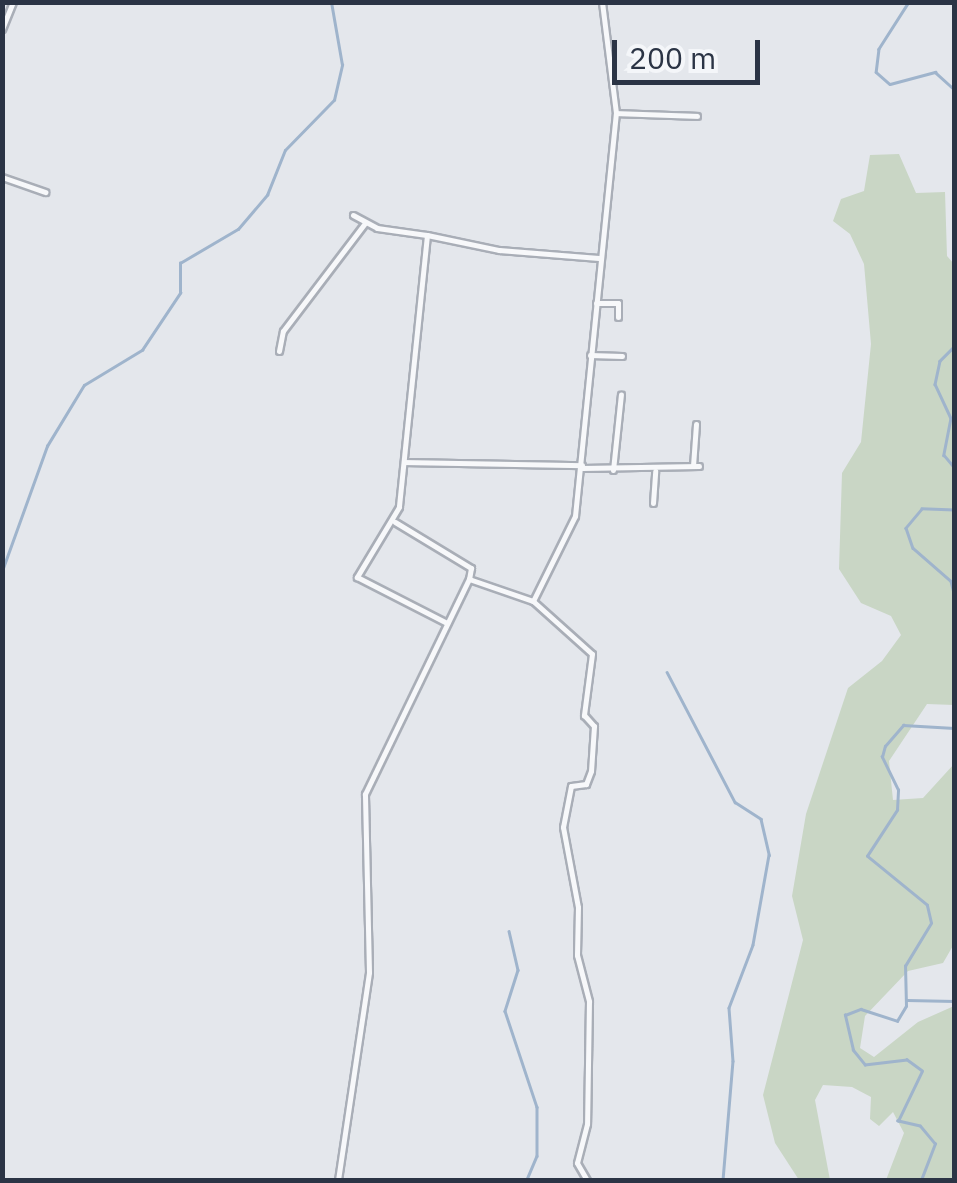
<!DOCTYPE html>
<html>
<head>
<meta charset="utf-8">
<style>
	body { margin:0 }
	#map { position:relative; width:957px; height:1183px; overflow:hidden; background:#e4e7ec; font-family:"IBM Plex Sans",sans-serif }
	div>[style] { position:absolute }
	.green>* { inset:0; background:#c9d6c5 }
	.stream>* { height:2.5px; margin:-1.25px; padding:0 1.25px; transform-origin:1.25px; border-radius:1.25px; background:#9fb4cc }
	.roads { filter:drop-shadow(2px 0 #a9aeb7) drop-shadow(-2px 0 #a9aeb7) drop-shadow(0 2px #a9aeb7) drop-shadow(0 -2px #a9aeb7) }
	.street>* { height:5px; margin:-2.5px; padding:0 2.5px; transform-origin:2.5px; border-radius:2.5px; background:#f7f8fa }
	span { translate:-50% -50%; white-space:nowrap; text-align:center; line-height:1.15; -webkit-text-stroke:8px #f4f6f9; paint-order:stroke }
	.frame { position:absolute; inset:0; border:5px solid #2b3445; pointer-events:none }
	.scale { position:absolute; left:612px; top:40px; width:148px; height:45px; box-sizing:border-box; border:5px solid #2b3445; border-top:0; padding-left:12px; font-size:30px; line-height:35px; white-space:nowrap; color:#2b3445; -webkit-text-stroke:8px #f4f6f9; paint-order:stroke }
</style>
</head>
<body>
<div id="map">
	<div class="green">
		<i style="clip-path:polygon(899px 154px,916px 193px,945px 192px,947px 256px,954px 264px,954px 705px,927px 704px,889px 761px,893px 800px,923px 798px,954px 764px,954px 944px,943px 963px,908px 971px,865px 1016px,860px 1048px,874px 1057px,918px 1022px,954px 1006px,954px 1180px,886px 1180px,904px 1133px,893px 1112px,879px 1126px,870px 1119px,871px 1097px,852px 1087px,823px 1085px,815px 1100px,830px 1180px,799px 1180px,775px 1143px,763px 1095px,803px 940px,792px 896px,806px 814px,848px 688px,882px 661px,901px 635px,891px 616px,861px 603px,839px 569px,842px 473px,861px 442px,871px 344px,864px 264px,850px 234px,833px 221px,841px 199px,864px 191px,870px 155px)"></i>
	</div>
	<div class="stream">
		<i style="left:909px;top:2px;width:56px;rotate:122.6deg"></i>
		<i style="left:879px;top:49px;width:23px;rotate:97deg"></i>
		<i style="left:876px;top:72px;width:18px;rotate:41deg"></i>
		<i style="left:890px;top:84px;width:47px;rotate:-14.9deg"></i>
		<i style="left:935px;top:72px;width:25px;rotate:42deg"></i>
		<i style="left:954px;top:263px;width:20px;rotate:90deg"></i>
		<i style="left:954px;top:347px;width:20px;rotate:135deg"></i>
		<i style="left:940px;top:361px;width:24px;rotate:102deg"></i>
		<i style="left:935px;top:384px;width:38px;rotate:65deg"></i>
		<i style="left:951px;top:418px;width:38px;rotate:101deg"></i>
		<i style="left:944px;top:455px;width:16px;rotate:50deg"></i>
		<i style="left:954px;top:510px;width:32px;rotate:-178deg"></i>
		<i style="left:922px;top:509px;width:25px;rotate:130deg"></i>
		<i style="left:906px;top:528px;width:21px;rotate:71deg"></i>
		<i style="left:913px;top:548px;width:50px;rotate:41deg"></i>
		<i style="left:951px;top:581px;width:12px;rotate:76deg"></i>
		<i style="left:2px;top:571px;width:133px;rotate:-70.2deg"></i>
		<i style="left:47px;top:446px;width:71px;rotate:-58.8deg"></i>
		<i style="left:84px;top:385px;width:68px;rotate:-31.1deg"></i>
		<i style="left:142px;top:350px;width:69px;rotate:-56.3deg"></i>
		<i style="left:180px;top:293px;width:30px;rotate:-90deg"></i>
		<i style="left:180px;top:263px;width:67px;rotate:-30.4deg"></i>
		<i style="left:238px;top:229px;width:45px;rotate:-49.5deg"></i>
		<i style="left:267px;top:195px;width:48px;rotate:-68.2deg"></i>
		<i style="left:285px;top:150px;width:70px;rotate:-45.6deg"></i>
		<i style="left:334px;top:100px;width:36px;rotate:-77deg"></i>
		<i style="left:342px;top:65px;width:64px;rotate:-99.9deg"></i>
		<i style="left:667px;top:672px;width:147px;rotate:62.4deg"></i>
		<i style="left:735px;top:802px;width:31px;rotate:33deg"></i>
		<i style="left:761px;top:819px;width:37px;rotate:77deg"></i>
		<i style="left:769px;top:855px;width:91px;rotate:100.1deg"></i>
		<i style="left:753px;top:945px;width:67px;rotate:110.9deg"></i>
		<i style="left:729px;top:1008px;width:53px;rotate:85.7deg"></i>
		<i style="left:733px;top:1061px;width:119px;rotate:94.8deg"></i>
		<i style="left:509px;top:931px;width:40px;rotate:77deg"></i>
		<i style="left:518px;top:970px;width:43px;rotate:107.6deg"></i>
		<i style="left:505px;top:1011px;width:101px;rotate:71.6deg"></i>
		<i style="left:537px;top:1107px;width:49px;rotate:90deg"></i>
		<i style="left:537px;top:1156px;width:26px;rotate:113deg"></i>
		<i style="left:907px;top:1000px;width:47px;rotate:1.2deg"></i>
		<i style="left:2px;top:1063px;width:16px;rotate:90deg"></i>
		<i style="left:921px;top:1180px;width:39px;rotate:-69deg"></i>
		<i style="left:935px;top:1144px;width:23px;rotate:-130deg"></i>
		<i style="left:920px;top:1126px;width:23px;rotate:-167deg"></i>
		<i style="left:898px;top:1121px;width:55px;rotate:-64.4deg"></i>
		<i style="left:922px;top:1071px;width:19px;rotate:-144deg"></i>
		<i style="left:907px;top:1060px;width:42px;rotate:173.2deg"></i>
		<i style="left:865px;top:1065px;width:19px;rotate:-129deg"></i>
		<i style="left:853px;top:1050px;width:36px;rotate:-103deg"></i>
		<i style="left:845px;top:1015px;width:17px;rotate:-21deg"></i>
		<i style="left:861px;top:1009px;width:38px;rotate:18deg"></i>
		<i style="left:897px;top:1021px;width:17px;rotate:-59deg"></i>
		<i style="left:906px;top:1006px;width:40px;rotate:-91.4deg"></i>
		<i style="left:905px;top:966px;width:50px;rotate:-58.8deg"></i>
		<i style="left:931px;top:923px;width:18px;rotate:-103deg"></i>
		<i style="left:927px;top:905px;width:77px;rotate:-140.8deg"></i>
		<i style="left:867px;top:856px;width:55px;rotate:-56.9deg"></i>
		<i style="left:897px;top:810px;width:20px;rotate:-87deg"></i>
		<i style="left:898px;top:790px;width:37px;rotate:-116deg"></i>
		<i style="left:882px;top:757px;width:11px;rotate:-75deg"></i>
		<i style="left:885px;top:746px;width:28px;rotate:-49deg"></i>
		<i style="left:903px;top:725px;width:51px;rotate:3.4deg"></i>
	</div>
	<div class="roads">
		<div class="street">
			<i style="left:2px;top:29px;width:29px;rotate:-68deg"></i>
			<i style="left:616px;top:113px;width:81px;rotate:2.1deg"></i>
			<i style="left:2px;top:177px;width:46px;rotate:19.2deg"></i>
			<i style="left:353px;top:215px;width:27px;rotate:28deg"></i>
			<i style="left:377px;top:228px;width:50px;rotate:8deg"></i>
			<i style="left:427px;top:235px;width:273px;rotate:95.9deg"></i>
			<i style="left:399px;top:507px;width:82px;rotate:121deg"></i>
			<i style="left:357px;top:577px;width:101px;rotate:27.1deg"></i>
			<i style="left:427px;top:235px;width:74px;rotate:11.8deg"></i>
			<i style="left:499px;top:250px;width:100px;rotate:4.6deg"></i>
			<i style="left:596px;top:303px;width:22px"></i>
			<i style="left:618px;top:303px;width:14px;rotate:90deg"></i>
			<i style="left:279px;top:351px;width:20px;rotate:-79deg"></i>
			<i style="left:283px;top:331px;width:136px;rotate:-52.8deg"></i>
			<i style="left:590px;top:355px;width:32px;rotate:2deg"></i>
			<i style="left:405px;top:462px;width:177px;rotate:1deg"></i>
			<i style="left:693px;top:466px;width:42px;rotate:-85.9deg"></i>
			<i style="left:582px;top:468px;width:117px;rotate:-1deg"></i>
			<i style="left:613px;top:470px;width:76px;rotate:-84deg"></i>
			<i style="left:653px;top:503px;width:32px;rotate:-86deg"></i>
			<i style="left:395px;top:522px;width:89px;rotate:31.2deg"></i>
			<i style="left:471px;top:568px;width:11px;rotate:100deg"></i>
			<i style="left:533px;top:601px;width:79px;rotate:41.9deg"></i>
			<i style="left:592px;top:654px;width:62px;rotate:97.5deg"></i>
			<i style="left:584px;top:715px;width:15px;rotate:48deg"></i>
			<i style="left:594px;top:726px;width:45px;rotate:93.8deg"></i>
			<i style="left:591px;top:771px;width:14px;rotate:111deg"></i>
			<i style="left:586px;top:784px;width:15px;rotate:172deg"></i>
			<i style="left:571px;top:786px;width:42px;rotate:101deg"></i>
			<i style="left:563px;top:827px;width:81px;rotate:79.4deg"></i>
			<i style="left:578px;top:907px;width:48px;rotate:91.2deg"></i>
			<i style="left:577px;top:955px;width:48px;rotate:75.4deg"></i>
			<i style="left:589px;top:1001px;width:123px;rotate:90.9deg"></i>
			<i style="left:587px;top:1124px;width:40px;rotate:104.4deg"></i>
			<i style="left:577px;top:1163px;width:20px;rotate:60deg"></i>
			<i style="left:338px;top:1180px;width:210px;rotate:-81.5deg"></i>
			<i style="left:369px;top:972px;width:178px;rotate:-91.3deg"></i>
			<i style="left:365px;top:794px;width:239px;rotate:-64.2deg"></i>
			<i style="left:469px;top:579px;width:68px;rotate:19deg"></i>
			<i style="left:533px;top:601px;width:95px;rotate:-63.7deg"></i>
			<i style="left:575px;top:516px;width:405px;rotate:-84.2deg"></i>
			<i style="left:616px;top:113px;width:112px;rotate:-97.2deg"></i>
		</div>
	</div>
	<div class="frame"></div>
	<div class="scale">200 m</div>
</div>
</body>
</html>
